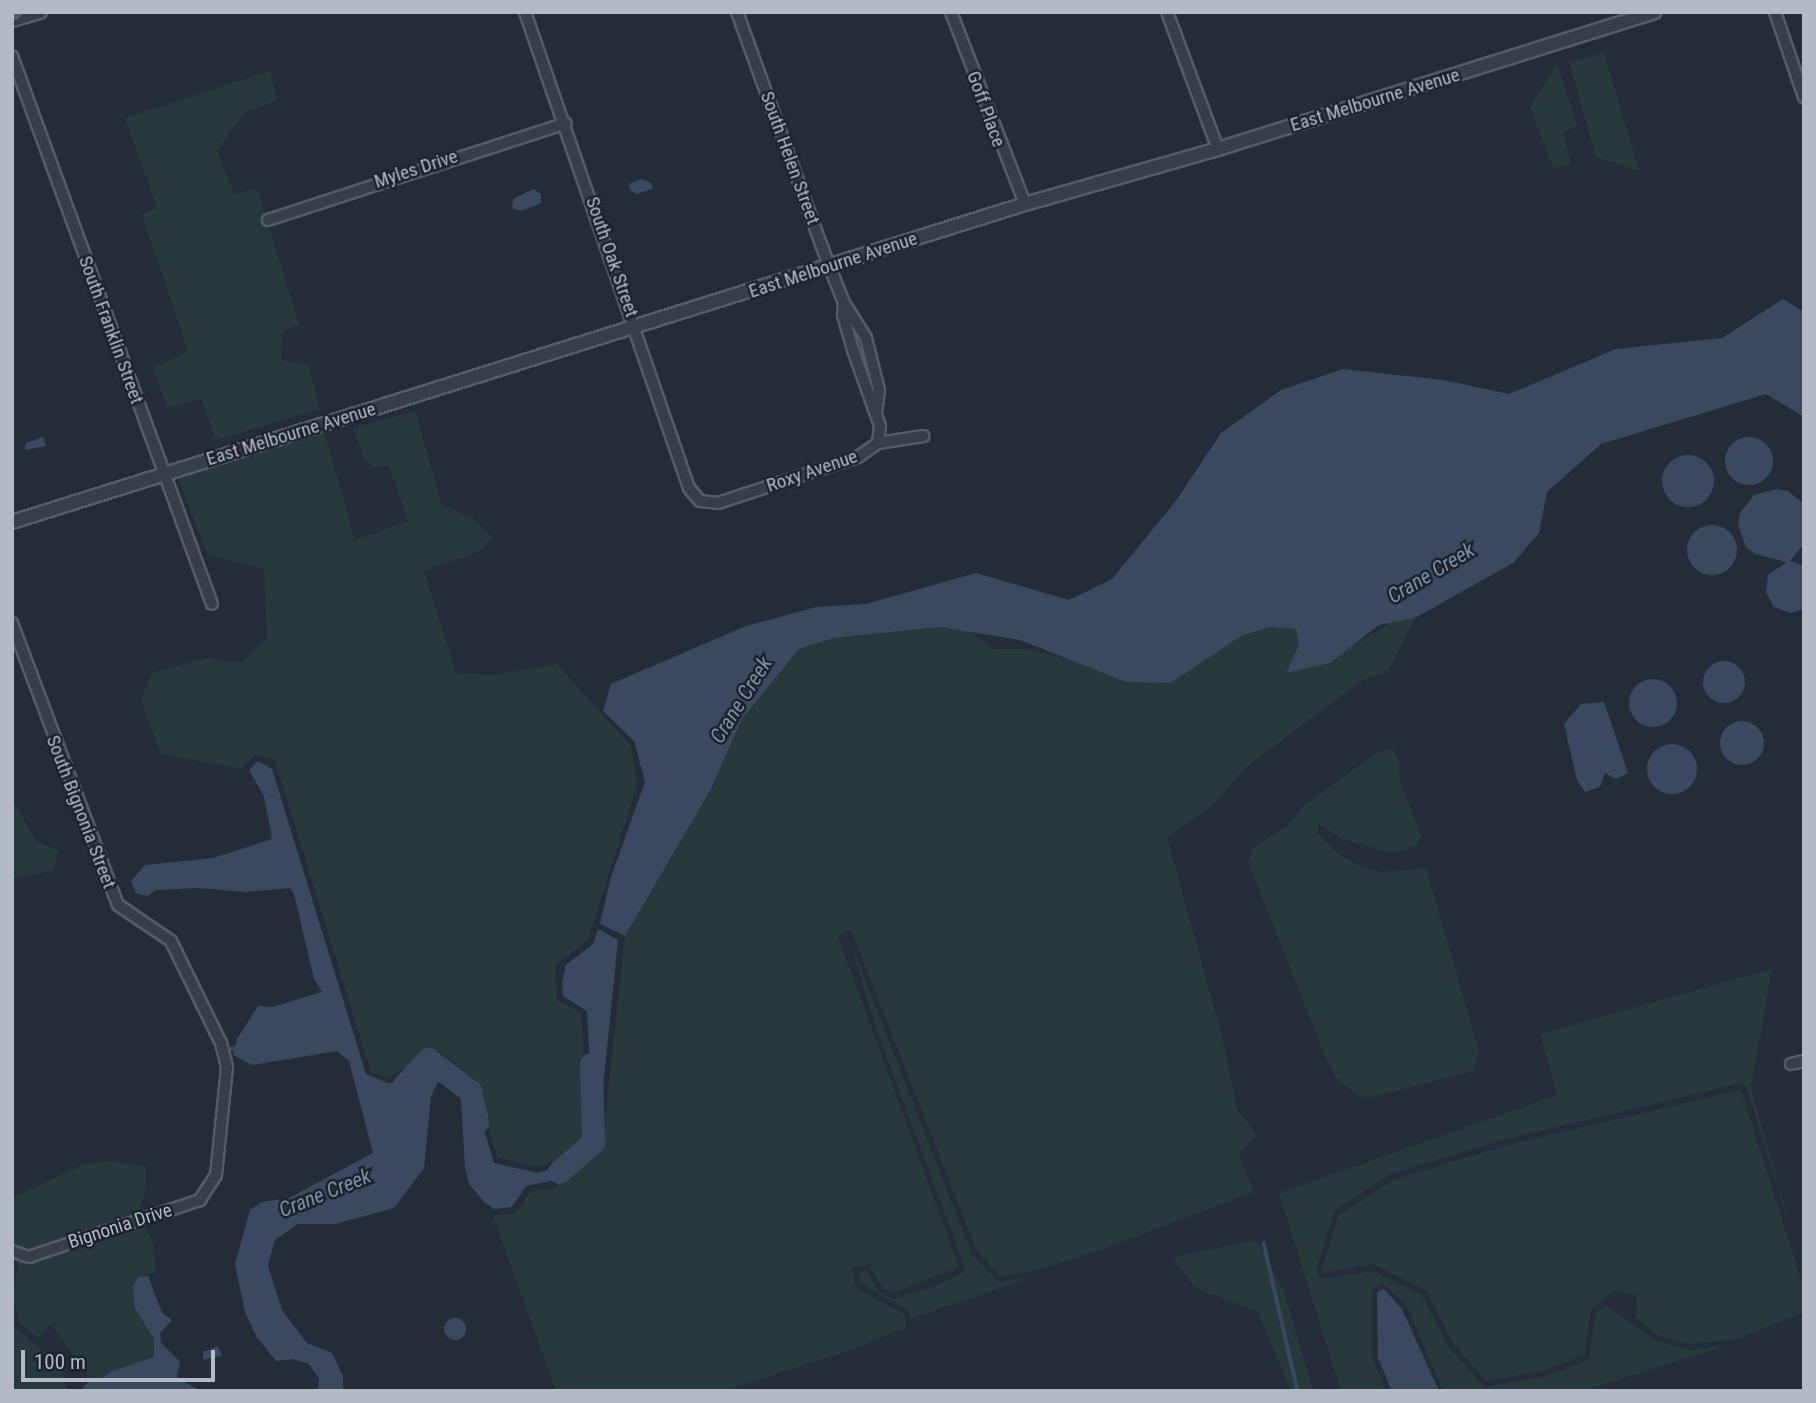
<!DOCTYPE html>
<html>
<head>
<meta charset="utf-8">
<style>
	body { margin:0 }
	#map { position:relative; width:1816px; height:1403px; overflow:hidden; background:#242c39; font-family:"Roboto Condensed",sans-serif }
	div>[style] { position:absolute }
	.green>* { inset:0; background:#27393b }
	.water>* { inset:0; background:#3b4960 }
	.round { border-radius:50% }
	.stream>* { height:3.5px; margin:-1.75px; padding:0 1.75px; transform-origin:1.75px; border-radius:1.75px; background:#3b4960 }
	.river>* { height:23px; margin:-11.5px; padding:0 11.5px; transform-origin:11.5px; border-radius:11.5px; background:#3b4960 }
	.roads { filter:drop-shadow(2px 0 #565c67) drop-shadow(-2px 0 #565c67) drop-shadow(0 2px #565c67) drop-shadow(0 -2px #565c67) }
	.minor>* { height:10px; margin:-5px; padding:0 5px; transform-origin:5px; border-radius:5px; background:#383e49 }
	.tertiary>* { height:12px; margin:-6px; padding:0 6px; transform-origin:6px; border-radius:6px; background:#383e49 }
	.primary>* { height:16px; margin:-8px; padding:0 8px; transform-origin:8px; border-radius:8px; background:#565d69 }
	span { translate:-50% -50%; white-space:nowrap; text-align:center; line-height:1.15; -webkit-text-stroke:5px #1d232e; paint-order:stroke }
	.street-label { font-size:19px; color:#b3b9c5 }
	.water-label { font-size:21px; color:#7d8faa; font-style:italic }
	.frame { position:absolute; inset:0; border:14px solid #b3b9c5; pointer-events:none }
	.scale { position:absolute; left:21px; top:1350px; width:194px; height:32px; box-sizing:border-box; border:4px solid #b3b9c5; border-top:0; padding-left:9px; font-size:21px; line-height:24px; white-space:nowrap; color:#b3b9c5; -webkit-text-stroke:5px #1d232e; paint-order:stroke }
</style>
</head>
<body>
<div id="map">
	<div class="green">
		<i style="clip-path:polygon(1604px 53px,1639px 171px,1596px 157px,1569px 62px)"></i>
		<i style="clip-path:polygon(1557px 64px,1578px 126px,1563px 132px,1571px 164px,1553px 168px,1530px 107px)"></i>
		<i style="clip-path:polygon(270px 71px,277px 100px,244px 113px,217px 151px,234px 194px,257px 188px,299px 324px,283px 331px,281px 360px,309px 365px,320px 409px,216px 440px,201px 399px,167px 408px,153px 368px,188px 351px,142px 215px,157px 207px,125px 118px)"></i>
		<i style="clip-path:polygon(415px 411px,442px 505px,474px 519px,492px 537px,480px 551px,424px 571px,456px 673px,493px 675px,557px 664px,631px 746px,637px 785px,588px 940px,555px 965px,557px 1000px,581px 1013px,589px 1138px,562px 1159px,538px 1167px,497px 1157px,480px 1097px,463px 1070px,437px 1050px,389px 1077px,371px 1072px,275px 760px,256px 754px,241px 769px,161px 754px,141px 701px,152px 673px,206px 658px,241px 663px,267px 638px,264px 569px,208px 555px,178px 479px,324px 430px,355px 540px,408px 521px,389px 466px,374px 467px,365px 461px,353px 428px)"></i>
		<i style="clip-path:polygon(1411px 610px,1415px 618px,1388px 671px,1363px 680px,1245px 768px,1212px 806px,1167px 837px,1223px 1040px,1237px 1109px,1256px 1134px,1239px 1156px,1254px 1192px,1105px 1248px,1032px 1272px,1000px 1276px,977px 1251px,851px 930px,838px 936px,959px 1267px,893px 1293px,882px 1287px,869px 1264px,852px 1268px,856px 1288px,904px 1314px,907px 1327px,854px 1349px,724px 1391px,556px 1391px,493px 1216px,516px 1213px,530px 1192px,554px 1188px,602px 1149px,625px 936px,711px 789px,742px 719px,799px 649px,834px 638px,939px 627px,972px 632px,993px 649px,1026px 649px,1074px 661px,1126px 682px,1171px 683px,1241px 636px,1269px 627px,1296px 629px,1299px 645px,1287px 672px,1356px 644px)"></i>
		<i style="clip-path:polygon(1392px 749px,1399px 760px,1399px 779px,1421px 835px,1417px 845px,1398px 852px,1385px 851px,1342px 839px,1319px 824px,1317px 833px,1337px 853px,1362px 867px,1382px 872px,1426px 868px,1479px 1051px,1474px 1071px,1368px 1098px,1357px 1095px,1336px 1078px,1326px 1058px,1248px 862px,1252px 849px,1289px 825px,1303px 806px,1378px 752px)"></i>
		<i style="clip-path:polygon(12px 799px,36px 841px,58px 851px,54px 871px,12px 878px)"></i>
		<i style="clip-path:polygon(849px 938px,972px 1255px,999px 1282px,1029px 1278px,911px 1319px,906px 1309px,861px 1283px,858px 1273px,867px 1271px,879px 1292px,893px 1299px,933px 1287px,962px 1273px,965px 1267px,878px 1034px)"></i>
		<i style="clip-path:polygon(1772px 969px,1751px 1088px,1790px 1227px,1747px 1088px,1741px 1083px,1506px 1139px,1390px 1174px,1335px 1210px,1316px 1270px,1321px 1279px,1373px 1271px,1422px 1295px,1449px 1348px,1485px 1387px,1548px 1376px,1589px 1359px,1596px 1313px,1606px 1306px,1656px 1341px,1689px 1350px,1725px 1346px,1582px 1391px,1443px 1391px,1407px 1306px,1382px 1283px,1372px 1290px,1372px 1357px,1386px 1391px,1341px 1391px,1279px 1193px,1557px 1095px,1540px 1034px)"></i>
		<i style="clip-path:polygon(1741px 1090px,1804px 1289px,1804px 1312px,1737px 1339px,1688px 1344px,1657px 1335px,1636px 1317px,1637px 1295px,1615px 1291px,1591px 1309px,1585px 1354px,1546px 1370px,1486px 1381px,1453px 1343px,1426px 1290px,1373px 1264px,1321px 1273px,1338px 1216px,1393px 1180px,1508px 1145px)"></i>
		<i style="clip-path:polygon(113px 1161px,146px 1167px,146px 1189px,138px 1214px,153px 1243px,156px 1273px,144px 1275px,136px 1308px,154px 1339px,154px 1357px,110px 1372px,98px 1381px,91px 1379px,51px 1324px,38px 1338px,20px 1323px,12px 1296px,18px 1264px,12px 1255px,12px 1198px,84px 1164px)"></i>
		<i style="clip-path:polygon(1257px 1240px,1284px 1291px,1313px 1391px,1291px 1391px,1258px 1312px,1194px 1287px,1173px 1257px)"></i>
		<i style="clip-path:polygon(12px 1317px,15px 1327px,60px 1364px,68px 1391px,12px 1391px)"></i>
	</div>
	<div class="water">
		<i style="clip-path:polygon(641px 179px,651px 183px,653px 189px,637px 194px,630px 190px,629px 184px)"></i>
		<i style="clip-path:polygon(534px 189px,541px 194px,541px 203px,521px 211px,512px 208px,513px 199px)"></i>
		<i style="clip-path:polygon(1783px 299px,1804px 312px,1804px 417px,1766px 394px,1601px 444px,1547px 492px,1539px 533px,1513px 563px,1415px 618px,1379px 625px,1330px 663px,1286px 673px,1299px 645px,1296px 629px,1269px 627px,1241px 636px,1171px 683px,1126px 682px,1020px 640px,939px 627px,834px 638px,799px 649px,742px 719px,711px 789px,625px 936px,600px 924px,611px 877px,645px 782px,634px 741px,603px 711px,611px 684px,746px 626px,816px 607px,866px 604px,976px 573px,1069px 600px,1112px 579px,1175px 502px,1221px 433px,1281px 390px,1343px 369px,1443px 380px,1509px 394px,1616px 349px,1722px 338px)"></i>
		<i style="clip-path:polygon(43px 437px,46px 446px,25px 450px,26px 443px)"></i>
		<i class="round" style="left:1725px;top:437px;width:48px;height:48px"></i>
		<i class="round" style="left:1662px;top:455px;width:52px;height:52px"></i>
		<i style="clip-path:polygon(1777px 489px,1788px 491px,1804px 504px,1804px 544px,1790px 561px,1804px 566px,1804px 609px,1790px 613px,1774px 607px,1766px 592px,1768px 575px,1787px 562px,1755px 554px,1746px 547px,1738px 525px,1740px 513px,1754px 495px)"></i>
		<i class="round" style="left:1687px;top:525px;width:50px;height:50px"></i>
		<i class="round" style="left:1703px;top:661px;width:42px;height:42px"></i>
		<i class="round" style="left:1629px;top:679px;width:48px;height:48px"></i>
		<i style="clip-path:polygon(1604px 702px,1628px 773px,1616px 779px,1605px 773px,1600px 787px,1585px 792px,1577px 780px,1564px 724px,1581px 704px)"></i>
		<i class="round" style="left:1720px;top:721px;width:44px;height:44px"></i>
		<i class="round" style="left:1647px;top:744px;width:50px;height:50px"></i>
		<i style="clip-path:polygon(258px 761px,272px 769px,366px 1074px,388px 1083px,401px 1082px,412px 1069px,437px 1057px,459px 1075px,475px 1099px,494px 1163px,538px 1173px,566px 1164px,594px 1142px,587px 1011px,563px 996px,562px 982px,566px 965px,593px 944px,598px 929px,618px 940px,597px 1146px,571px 1169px,551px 1181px,526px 1186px,512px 1207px,494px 1209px,484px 1202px,469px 1184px,465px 1167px,460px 1085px,451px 1078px,439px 1080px,431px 1096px,424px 1168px,394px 1208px,335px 1224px,298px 1224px,275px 1240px,268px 1266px,282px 1310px,307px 1343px,332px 1353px,343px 1376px,343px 1391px,318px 1391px,319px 1378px,309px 1364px,293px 1359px,276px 1361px,256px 1336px,245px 1312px,235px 1264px,250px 1210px,262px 1202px,289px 1198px,373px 1153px,349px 1061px,337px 1051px,252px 1065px,233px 1055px,237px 1039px,258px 1006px,272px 1007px,322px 992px,314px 979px,294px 894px,290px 888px,246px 892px,198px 888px,156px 890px,147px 896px,136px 893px,131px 881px,145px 865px,213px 858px,272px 839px,264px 796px,249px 770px)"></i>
		<i style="clip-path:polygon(148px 1276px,162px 1313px,172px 1320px,160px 1333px,161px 1343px,180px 1362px,177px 1378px,202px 1391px,80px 1391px,91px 1379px,98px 1381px,110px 1372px,154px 1357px,154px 1339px,135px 1308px,133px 1287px,138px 1277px)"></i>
		<i style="clip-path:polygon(1384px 1289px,1402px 1309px,1438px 1389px,1392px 1391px,1378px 1358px,1377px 1292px)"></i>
		<i class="round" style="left:444px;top:1318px;width:22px;height:22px"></i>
		<i style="clip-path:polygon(218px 1346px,222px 1356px,203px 1360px,203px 1352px)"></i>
	</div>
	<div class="stream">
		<i style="left:229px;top:1050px;width:9px;rotate:-21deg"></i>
		<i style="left:1264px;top:1243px;width:152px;rotate:77.1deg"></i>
	</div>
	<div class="river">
		<i style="left:404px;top:1085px;width:35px;rotate:-47deg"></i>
		<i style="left:428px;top:1059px;width:53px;rotate:37.3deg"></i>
		<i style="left:470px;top:1091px;width:32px;rotate:77deg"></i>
		<i style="left:559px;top:1172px;width:45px;rotate:-41.4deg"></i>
		<i style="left:593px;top:1142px;width:78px;rotate:-91.5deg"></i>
	</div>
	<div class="roads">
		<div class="minor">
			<i style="left:525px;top:12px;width:503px;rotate:70.99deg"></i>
			<i style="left:689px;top:488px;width:17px;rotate:50deg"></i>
			<i style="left:700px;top:501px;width:18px;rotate:6deg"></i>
			<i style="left:718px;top:503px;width:147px;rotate:-18.2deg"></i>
			<i style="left:858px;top:457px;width:24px;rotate:-35deg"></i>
			<i style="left:878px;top:443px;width:46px;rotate:-8.8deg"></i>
			<i style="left:737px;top:12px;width:258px;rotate:70.1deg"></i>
			<i style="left:825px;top:255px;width:52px;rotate:68.4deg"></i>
			<i style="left:844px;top:303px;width:41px;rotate:57.8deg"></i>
			<i style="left:866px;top:338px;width:54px;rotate:76deg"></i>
			<i style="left:879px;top:390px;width:24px;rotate:97deg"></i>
			<i style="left:951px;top:12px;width:206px;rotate:68.9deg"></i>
			<i style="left:1167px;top:12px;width:146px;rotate:69.6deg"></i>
			<i style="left:1775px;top:12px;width:90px;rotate:71.2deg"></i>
			<i style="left:12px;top:56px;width:583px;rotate:69.95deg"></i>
			<i style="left:268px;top:220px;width:313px;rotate:-18deg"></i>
			<i style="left:844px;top:303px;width:12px;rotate:95deg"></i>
			<i style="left:843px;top:315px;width:36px;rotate:74deg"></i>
			<i style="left:853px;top:350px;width:81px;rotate:70.4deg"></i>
			<i style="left:880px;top:426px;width:17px;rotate:97deg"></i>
			<i style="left:12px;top:623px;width:301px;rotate:69.4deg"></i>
			<i style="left:118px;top:905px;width:64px;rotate:34.2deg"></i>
			<i style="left:171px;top:941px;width:114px;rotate:63.9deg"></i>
			<i style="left:221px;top:1043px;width:25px;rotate:76deg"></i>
			<i style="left:227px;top:1067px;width:109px;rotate:95.8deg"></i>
			<i style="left:216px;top:1175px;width:30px;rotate:123deg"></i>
			<i style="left:200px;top:1200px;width:180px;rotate:161.6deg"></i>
			<i style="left:29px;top:1257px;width:18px;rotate:-161deg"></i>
			<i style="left:1791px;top:1064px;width:13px;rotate:-13deg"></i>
		</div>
		<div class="tertiary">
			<i style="left:12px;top:20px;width:29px;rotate:-16deg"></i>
			<i style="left:12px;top:522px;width:1062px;rotate:-17.43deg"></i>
			<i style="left:1025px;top:204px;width:201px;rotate:-15.9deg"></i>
			<i style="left:1218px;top:149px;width:457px;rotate:-17.4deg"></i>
		</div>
		<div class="primary">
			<i style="left:12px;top:13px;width:2px;rotate:-27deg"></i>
		</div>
	</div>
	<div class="street-label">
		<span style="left:1375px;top:100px;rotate:-17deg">East Melbourne Avenue</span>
		<span style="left:986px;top:109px;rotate:70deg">Goff Place</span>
		<span style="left:790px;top:158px;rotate:70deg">South Helen Street</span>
		<span style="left:416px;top:169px;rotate:-18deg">Myles Drive</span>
		<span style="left:612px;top:257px;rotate:71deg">South Oak Street</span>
		<span style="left:833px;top:265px;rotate:-18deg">East Melbourne Avenue</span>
		<span style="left:111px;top:330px;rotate:70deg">South Franklin Street</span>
		<span style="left:291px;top:434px;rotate:-17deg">East Melbourne Avenue</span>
		<span style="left:812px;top:471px;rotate:-19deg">Roxy Avenue</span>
		<span style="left:81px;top:812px;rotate:69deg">South Bignonia Street</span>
		<span style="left:120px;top:1226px;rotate:-18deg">Bignonia Drive</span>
	</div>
	<div class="water-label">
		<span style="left:1431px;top:573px;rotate:-31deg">Crane Creek</span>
		<span style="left:741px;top:700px;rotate:-58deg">Crane Creek</span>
		<span style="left:325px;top:1193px;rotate:-22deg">Crane Creek</span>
	</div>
	<div class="frame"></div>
	<div class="scale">100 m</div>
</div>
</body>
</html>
